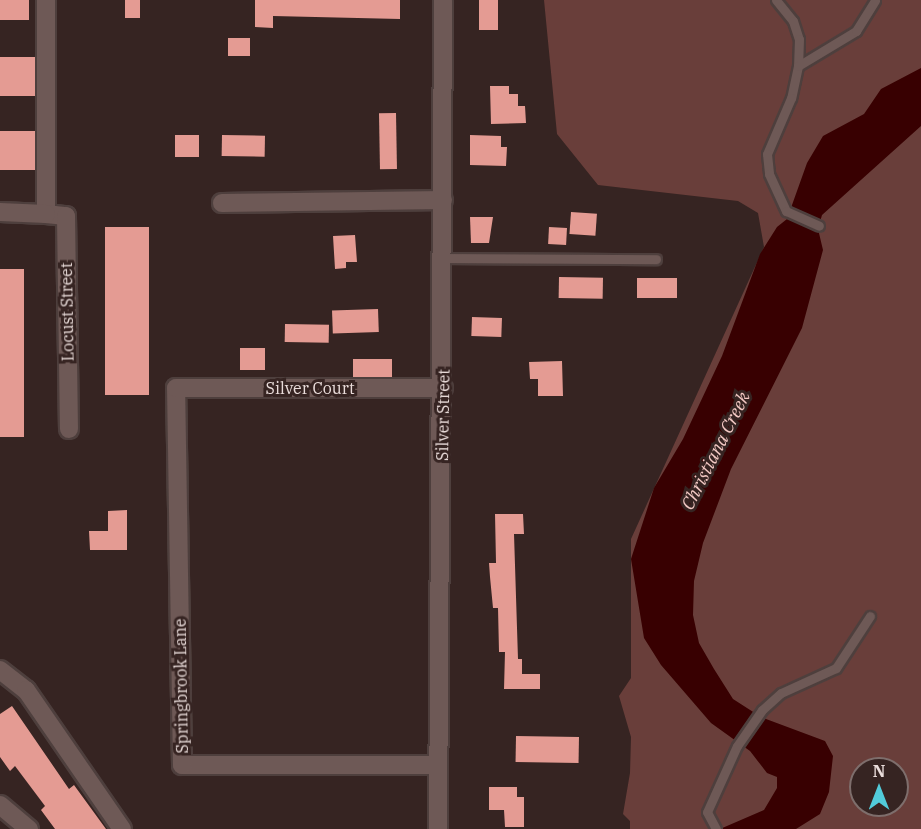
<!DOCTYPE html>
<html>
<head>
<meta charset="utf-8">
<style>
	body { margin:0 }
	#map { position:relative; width:921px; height:829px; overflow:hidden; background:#362422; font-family:"IBM Plex Serif",serif }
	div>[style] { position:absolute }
	.green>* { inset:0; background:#693e3a }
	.water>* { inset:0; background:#380001 }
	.building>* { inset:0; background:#e49b93; transform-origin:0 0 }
	.roads { filter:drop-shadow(2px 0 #4e3f3d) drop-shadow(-2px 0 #4e3f3d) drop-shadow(0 2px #4e3f3d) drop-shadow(0 -2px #4e3f3d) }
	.lane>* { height:9px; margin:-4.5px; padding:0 4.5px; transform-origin:4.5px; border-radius:4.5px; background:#6e5956 }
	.street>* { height:18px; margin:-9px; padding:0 9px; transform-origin:9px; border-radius:9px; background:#6e5956 }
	span { translate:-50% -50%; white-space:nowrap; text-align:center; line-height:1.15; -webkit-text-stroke:6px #362422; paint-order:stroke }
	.street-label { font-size:16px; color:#eadddb }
	.water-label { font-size:18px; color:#f3c9c4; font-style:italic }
	.north { position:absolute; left:849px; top:757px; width:60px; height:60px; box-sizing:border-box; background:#362422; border:2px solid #7e6e6c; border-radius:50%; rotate:0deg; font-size:16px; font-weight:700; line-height:24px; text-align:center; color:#eadddb }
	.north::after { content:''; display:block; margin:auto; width:21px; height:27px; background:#52cbda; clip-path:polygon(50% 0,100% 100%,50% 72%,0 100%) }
</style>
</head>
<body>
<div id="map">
	<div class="green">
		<i style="clip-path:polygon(evenodd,544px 0,921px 0,921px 829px,630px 829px,630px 821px,623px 814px,630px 773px,631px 737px,619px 696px,631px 678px,631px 539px,764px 247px,758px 213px,738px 201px,598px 185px,557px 134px,544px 0,861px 769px,897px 769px,897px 805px,861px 805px,861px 769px)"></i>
	</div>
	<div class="water">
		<i style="clip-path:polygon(921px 68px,921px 126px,822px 215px,818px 229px,823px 250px,802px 328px,731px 469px,703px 543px,694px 581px,693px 615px,699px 643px,714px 669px,733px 699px,761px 717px,825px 741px,833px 756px,829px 792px,820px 814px,796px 829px,720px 829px,764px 810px,777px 788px,777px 777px,767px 773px,750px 751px,711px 723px,661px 665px,644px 638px,631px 559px,654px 488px,683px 439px,722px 356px,760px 254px,777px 227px,787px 219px,807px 163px,823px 136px,864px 114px,881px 89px)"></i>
	</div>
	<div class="building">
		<i style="left:0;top:0;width:29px;height:20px"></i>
		<i style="left:125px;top:0;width:15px;height:18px"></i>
		<i style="clip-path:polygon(255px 0,400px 0,400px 19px,273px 16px,273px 28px,255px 27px)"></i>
		<i style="left:479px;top:0;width:19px;height:30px"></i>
		<i style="left:228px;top:38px;width:22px;height:18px"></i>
		<i style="left:0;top:57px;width:35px;height:39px"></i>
		<i style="clip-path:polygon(490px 86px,509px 86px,509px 94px,518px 94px,518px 106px,525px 106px,526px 123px,491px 124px)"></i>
		<i style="left:396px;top:113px;width:56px;height:17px;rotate:89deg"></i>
		<i style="left:35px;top:131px;width:39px;height:35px;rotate:90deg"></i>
		<i style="left:199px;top:135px;width:22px;height:24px;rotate:90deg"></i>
		<i style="left:222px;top:135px;width:43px;height:21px;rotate:1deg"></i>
		<i style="clip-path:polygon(470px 135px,501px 136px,501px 147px,507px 147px,506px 166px,470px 165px)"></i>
		<i style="left:571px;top:212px;width:26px;height:22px;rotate:4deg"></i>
		<i style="clip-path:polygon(470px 217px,493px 217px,489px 243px,471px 243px)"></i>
		<i style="left:105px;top:227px;width:44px;height:168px"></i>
		<i style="left:549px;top:227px;width:18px;height:17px;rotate:3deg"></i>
		<i style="clip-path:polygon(355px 235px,357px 262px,346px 262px,346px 268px,335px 269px,333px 236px)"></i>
		<i style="left:0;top:269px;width:24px;height:168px"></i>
		<i style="left:559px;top:277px;width:44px;height:21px;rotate:1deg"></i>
		<i style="left:637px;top:278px;width:40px;height:20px"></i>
		<i style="left:378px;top:309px;width:23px;height:46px;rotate:88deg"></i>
		<i style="left:472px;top:317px;width:30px;height:19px;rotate:2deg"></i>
		<i style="left:285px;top:324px;width:44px;height:18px;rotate:1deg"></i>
		<i style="left:240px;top:348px;width:25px;height:22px"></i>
		<i style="left:392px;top:359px;width:18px;height:39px;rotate:90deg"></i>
		<i style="clip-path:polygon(562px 361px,563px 396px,538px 396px,538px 379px,530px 379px,529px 362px)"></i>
		<i style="clip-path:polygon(127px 510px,127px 550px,90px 550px,89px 531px,108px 531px,108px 511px)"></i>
		<i style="clip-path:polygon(495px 514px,523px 514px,524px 534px,514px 534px,518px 659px,522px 659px,522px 674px,540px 674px,540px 689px,504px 689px,505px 652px,499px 652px,498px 608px,493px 608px,490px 577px,489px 563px,496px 563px)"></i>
		<i style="clip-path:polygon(12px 706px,69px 789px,74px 785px,106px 829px,55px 829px,41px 810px,45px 806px,15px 766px,10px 771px,0 757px,0 714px)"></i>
		<i style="left:516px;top:736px;width:63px;height:26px;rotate:1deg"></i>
		<i style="clip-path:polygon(489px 787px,517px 787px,517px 797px,524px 797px,524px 827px,505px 827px,504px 810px,489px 810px)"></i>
	</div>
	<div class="roads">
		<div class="lane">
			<i style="left:776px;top:0;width:27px;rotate:51deg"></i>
			<i style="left:793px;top:21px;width:19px;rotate:72deg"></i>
			<i style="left:799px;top:39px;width:27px;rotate:92deg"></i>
			<i style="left:798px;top:66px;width:33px;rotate:102deg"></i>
			<i style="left:791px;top:98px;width:61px;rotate:113.2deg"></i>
			<i style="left:767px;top:154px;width:20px;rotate:84deg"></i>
			<i style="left:769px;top:174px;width:41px;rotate:65.3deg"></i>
			<i style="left:786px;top:211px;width:36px;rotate:24deg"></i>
			<i style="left:798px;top:66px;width:68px;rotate:-31.1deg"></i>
			<i style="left:856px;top:31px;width:36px;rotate:-58deg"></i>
			<i style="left:443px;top:258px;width:213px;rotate:0.3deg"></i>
			<i style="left:716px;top:829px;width:19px;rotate:-118deg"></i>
			<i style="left:707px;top:812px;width:72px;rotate:-65.6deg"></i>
			<i style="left:737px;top:746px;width:44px;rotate:-55.2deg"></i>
			<i style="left:762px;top:710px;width:25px;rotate:-42deg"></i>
			<i style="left:781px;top:693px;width:60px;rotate:-24.4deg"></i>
			<i style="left:836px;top:668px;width:62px;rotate:-56.8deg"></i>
		</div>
		<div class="street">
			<i style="left:46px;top:0;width:214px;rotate:90deg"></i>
			<i style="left:46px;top:214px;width:20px;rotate:6deg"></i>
			<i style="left:66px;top:216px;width:213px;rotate:89.2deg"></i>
			<i style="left:222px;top:203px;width:221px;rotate:-0.8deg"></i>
			<i style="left:0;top:212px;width:46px;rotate:2.5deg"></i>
			<i style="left:0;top:670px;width:33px;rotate:38deg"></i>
			<i style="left:26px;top:690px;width:169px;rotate:55.4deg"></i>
			<i style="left:437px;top:765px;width:255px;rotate:180deg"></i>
			<i style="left:182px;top:765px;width:377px;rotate:-90.9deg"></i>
			<i style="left:176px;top:388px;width:267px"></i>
			<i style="left:0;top:805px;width:38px;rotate:40deg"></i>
			<i style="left:438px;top:829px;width:829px;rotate:-89.65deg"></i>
		</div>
	</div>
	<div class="street-label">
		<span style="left:67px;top:312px;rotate:-91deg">Locust Street</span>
		<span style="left:310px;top:388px">Silver Court</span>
		<span style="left:443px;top:415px;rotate:-89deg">Silver Street</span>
		<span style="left:181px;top:686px;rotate:-91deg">Springbrook Lane</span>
	</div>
	<div class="water-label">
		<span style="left:716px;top:451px;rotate:-63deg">Christiana Creek</span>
	</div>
	<div class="north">N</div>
</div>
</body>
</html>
